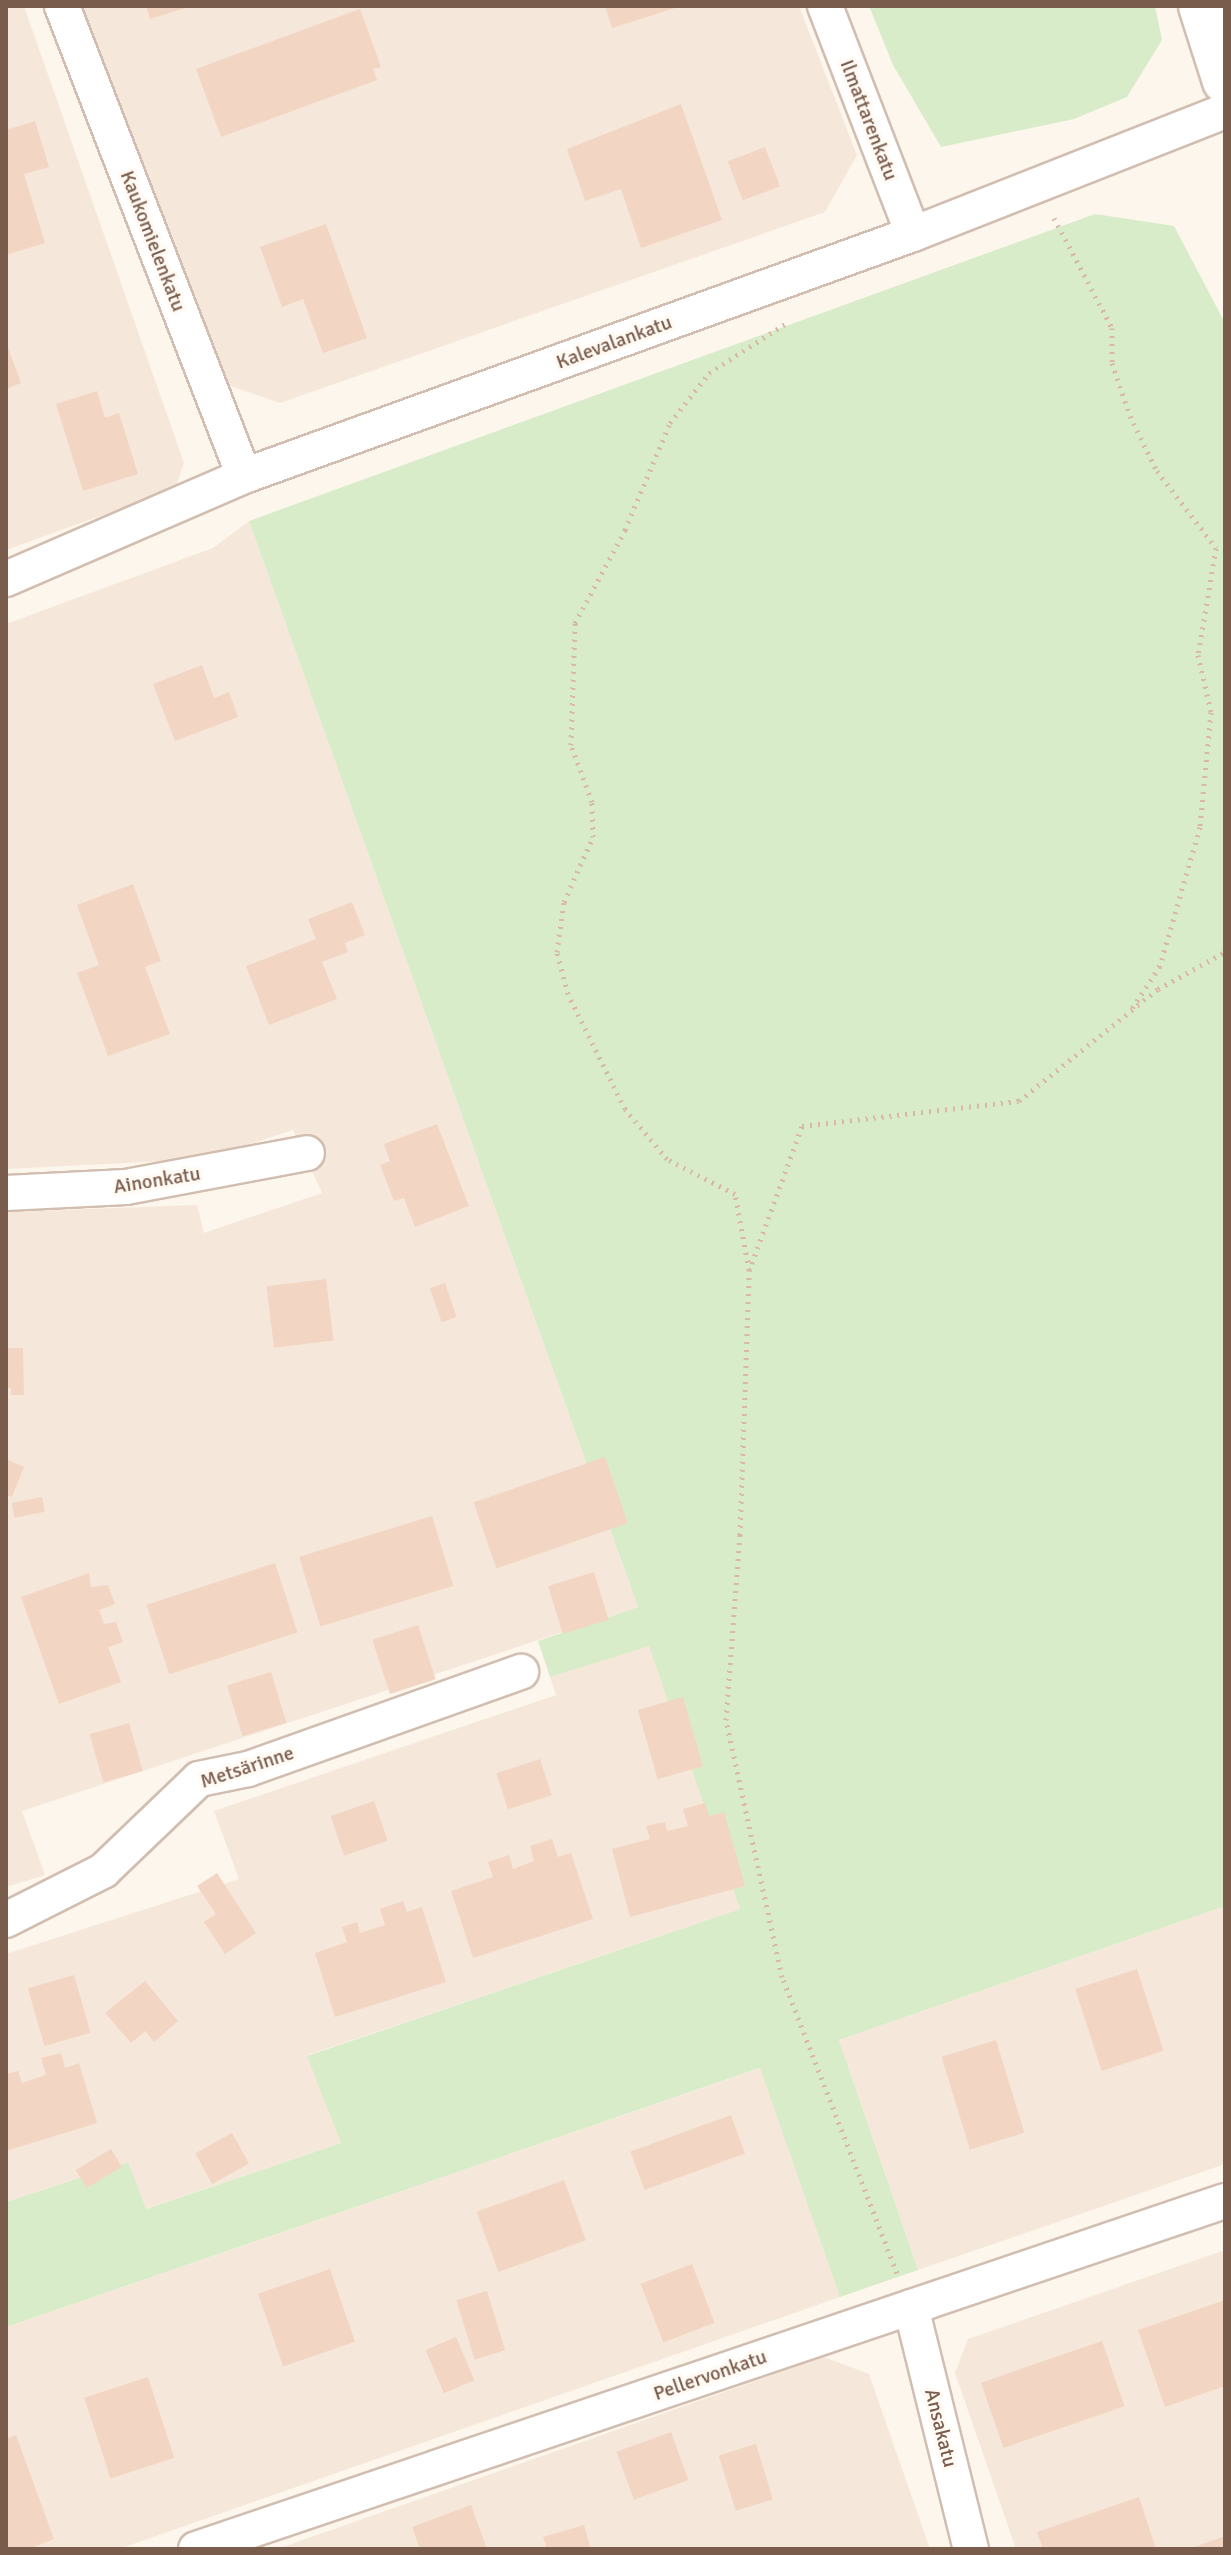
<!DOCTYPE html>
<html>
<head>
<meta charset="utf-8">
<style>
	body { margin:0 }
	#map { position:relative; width:1231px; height:2555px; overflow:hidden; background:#fdf6ec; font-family:Signika,sans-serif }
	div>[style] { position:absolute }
	.residential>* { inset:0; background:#f5e8da }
	.green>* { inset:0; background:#d8ecc9 }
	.building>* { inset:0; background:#f3d5c3; transform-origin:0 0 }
	.path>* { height:5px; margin-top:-2.5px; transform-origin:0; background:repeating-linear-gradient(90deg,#d9b8a5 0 2px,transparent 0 8px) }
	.roads { filter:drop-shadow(2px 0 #d1beb0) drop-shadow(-2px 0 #d1beb0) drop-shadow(0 2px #d1beb0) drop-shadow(0 -2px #d1beb0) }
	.minor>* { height:34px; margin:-17px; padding:0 17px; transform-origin:17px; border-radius:17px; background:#fff }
	.secondary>* { height:44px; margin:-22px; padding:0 22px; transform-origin:22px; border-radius:22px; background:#fff }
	span { translate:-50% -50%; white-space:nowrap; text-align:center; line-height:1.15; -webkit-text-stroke:7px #fffaf3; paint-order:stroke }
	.street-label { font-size:20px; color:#7a5c4d }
	.frame { position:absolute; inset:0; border:8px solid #7a5c4d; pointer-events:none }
</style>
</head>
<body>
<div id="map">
	<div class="residential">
		<i style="clip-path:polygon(6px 6px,24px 6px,184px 463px,175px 489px,6px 550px)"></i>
		<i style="clip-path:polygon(81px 6px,799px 6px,857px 155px,825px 212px,280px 403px,213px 380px)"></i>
		<i style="clip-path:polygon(249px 521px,638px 1607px,22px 1811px,45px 1875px,6px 1887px,6px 1212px,197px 1205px,204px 1233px,322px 1193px,293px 1130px,204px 1159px,6px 1169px,6px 624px,213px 548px)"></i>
		<i style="clip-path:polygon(649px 1645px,740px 1909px,308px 2055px,341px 2143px,145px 2209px,128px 2162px,6px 2202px,6px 1954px,239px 1879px,214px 1811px,556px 1695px,550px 1677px)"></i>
		<i style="clip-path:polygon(1225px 1906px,1225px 2164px,918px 2270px,839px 2040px)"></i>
		<i style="clip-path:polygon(761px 2068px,840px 2297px,119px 2549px,6px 2549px,6px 2327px)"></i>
		<i style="clip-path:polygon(1225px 2250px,1225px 2549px,1016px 2549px,955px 2373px,968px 2339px)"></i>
		<i style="clip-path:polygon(824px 2357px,869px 2374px,930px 2549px,277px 2549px)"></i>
	</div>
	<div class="green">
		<i style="clip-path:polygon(869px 6px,1155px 6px,1162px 40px,1127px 97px,1074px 119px,941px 147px,893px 65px)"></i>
		<i style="clip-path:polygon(1095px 214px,1174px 226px,1225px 323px,1225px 1906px,839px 2040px,918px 2270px,840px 2297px,760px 2068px,6px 2327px,6px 2202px,128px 2162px,146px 2209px,341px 2143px,307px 2056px,740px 1909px,649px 1646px,550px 1677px,538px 1641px,638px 1607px,249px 521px)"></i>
	</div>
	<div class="building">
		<i style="clip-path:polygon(146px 6px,188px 6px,188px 7px,150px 19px)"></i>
		<i style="clip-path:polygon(605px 6px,678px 6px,678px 7px,612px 28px)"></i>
		<i style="clip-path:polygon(360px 9px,381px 67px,373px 69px,377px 80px,221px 137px,196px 69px)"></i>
		<i style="clip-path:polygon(681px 104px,722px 220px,641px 248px,621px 189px,585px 201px,567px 149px)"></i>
		<i style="clip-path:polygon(35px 121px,49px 167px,24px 174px,45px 243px,6px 255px,6px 130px)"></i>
		<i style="left:765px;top:147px;width:42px;height:40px;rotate:69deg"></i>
		<i style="clip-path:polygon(326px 224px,367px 338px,323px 353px,303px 299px,282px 307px,260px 247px)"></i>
		<i style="clip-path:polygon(6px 342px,21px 383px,6px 389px)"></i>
		<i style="clip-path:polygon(97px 391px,105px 418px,119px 413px,138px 474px,83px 491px,56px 404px)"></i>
		<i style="clip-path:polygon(202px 665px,214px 698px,229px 692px,238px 717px,175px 741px,153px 684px)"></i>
		<i style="clip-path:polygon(133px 884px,161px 961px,145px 967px,170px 1034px,108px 1056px,77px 973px,99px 965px,77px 905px)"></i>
		<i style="clip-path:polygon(352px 902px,365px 935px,345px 943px,348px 952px,322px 962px,337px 999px,269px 1025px,246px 966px,316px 939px,308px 919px)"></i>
		<i style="clip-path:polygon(437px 1124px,469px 1206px,415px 1227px,404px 1198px,394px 1201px,380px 1165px,390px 1161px,384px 1144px)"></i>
		<i style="left:326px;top:1279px;width:62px;height:60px;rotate:83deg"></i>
		<i style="left:445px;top:1283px;width:36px;height:16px;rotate:71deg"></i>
		<i style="clip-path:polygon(6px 1348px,23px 1348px,24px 1395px,11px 1395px,11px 1388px,6px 1388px)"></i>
		<i style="left:605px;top:1457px;width:70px;height:139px;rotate:71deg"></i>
		<i style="clip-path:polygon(6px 1459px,24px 1467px,12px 1497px,6px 1495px)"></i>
		<i style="left:42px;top:1497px;width:15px;height:31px;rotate:79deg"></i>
		<i style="left:432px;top:1516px;width:73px;height:139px;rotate:73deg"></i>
		<i style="left:275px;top:1563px;width:73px;height:135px;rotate:72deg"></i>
		<i style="left:594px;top:1572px;width:50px;height:48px;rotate:73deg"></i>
		<i style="clip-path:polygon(89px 1573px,91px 1587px,108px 1585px,115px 1604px,99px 1610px,104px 1624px,116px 1622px,123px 1642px,108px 1647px,121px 1682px,59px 1704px,21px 1597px)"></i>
		<i style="left:418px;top:1625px;width:57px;height:48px;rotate:72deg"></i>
		<i style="left:271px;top:1672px;width:53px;height:46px;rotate:73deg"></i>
		<i style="left:683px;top:1697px;width:72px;height:47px;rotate:74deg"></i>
		<i style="left:129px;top:1723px;width:50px;height:41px;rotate:74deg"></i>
		<i style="left:540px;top:1759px;width:38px;height:46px;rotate:72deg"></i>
		<i style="left:374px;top:1801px;width:42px;height:46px;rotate:71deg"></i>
		<i style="clip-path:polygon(705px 1803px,709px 1816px,724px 1812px,745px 1886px,630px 1917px,612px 1849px,650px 1839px,646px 1826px,665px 1822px,667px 1831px,688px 1826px,683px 1809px)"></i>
		<i style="clip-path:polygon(552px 1839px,558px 1857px,571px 1853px,593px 1919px,473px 1958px,451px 1891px,493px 1877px,488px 1862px,509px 1855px,513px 1869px,534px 1861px,530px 1846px)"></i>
		<i style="clip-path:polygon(217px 1873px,256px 1933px,225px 1954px,204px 1922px,216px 1914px,197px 1886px)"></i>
		<i style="clip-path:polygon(403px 1901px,407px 1912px,422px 1907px,446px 1982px,335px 2017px,315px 1953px,347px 1942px,342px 1927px,357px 1922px,360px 1933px,385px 1925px,380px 1909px)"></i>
		<i style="left:1137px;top:1969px;width:86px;height:65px;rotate:72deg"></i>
		<i style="left:74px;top:1975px;width:60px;height:48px;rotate:74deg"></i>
		<i style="clip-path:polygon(145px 1981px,178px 2021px,154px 2042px,145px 2031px,131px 2043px,105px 2013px)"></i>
		<i style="left:996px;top:2040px;width:97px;height:57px;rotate:73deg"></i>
		<i style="clip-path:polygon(61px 2053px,65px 2068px,79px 2063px,97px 2123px,6px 2151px,6px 2074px,18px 2071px,22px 2083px,46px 2075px,41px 2058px)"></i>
		<i style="left:731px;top:2115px;width:41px;height:107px;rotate:70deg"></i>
		<i style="left:232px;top:2133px;width:35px;height:42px;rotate:61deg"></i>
		<i style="left:111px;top:2149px;width:21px;height:41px;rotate:59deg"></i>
		<i style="left:564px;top:2180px;width:64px;height:93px;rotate:70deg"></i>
		<i style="left:692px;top:2264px;width:63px;height:55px;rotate:69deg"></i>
		<i style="left:330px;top:2269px;width:77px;height:76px;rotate:71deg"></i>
		<i style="left:487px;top:2291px;width:62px;height:32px;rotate:73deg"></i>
		<i style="clip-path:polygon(1225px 2300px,1225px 2386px,1165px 2407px,1138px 2330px)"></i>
		<i style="left:456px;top:2337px;width:47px;height:33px;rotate:67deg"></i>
		<i style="left:1102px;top:2341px;width:69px;height:128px;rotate:71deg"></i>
		<i style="left:148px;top:2377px;width:85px;height:67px;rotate:72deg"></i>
		<i style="left:671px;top:2432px;width:51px;height:58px;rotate:70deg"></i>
		<i style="clip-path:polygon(16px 2435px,54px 2539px,28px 2549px,6px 2549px,6px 2439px)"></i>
		<i style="left:756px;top:2444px;width:58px;height:39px;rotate:73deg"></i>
		<i style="clip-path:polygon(1139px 2497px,1156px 2549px,1043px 2549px,1037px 2532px)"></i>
		<i style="clip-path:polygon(471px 2505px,487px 2549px,420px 2549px,412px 2527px)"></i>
		<i style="clip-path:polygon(584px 2525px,591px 2549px,547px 2549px,543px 2537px)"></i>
		<i style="clip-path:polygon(1225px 2536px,1225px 2549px,1189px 2549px)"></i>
	</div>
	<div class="path">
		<i style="left:1054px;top:218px;width:124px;rotate:62.2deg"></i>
		<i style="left:1112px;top:328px;width:35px;rotate:90deg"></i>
		<i style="left:1112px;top:363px;width:56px;rotate:71.2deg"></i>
		<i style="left:1130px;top:416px;width:61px;rotate:63.9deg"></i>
		<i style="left:1157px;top:471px;width:97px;rotate:52.5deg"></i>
		<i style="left:1216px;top:548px;width:109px;rotate:99.5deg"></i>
		<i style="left:1198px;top:655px;width:58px;rotate:77.2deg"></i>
		<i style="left:1211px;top:712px;width:116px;rotate:95.5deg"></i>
		<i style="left:1200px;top:827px;width:145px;rotate:106.1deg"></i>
		<i style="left:1160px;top:966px;width:53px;rotate:123.4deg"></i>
		<i style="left:749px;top:1270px;width:77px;rotate:-100.4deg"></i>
		<i style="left:735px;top:1194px;width:76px;rotate:-152.8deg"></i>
		<i style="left:667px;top:1159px;width:65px;rotate:-130deg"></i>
		<i style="left:625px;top:1109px;width:128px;rotate:-116.4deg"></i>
		<i style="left:568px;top:994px;width:43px;rotate:-104.7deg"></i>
		<i style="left:557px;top:952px;width:50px;rotate:-82deg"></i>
		<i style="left:564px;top:902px;width:71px;rotate:-66deg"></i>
		<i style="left:593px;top:837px;width:35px;rotate:-92deg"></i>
		<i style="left:592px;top:802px;width:61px;rotate:-110.2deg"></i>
		<i style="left:571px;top:745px;width:122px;rotate:-88.1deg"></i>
		<i style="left:575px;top:623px;width:106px;rotate:-61.7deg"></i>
		<i style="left:625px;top:530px;width:116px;rotate:-67.2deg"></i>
		<i style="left:670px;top:423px;width:63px;rotate:-52deg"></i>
		<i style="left:709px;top:373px;width:90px;rotate:-32.8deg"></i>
		<i style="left:897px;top:2273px;width:318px;rotate:-111.2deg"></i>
		<i style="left:782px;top:1977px;width:263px;rotate:-102.3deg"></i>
		<i style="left:726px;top:1720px;width:186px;rotate:-85.7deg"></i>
		<i style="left:740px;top:1535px;width:264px;rotate:-88deg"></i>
		<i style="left:749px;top:1271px;width:154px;rotate:-69.9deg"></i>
		<i style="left:802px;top:1126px;width:218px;rotate:-6.6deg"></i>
		<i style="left:1019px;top:1101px;width:179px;rotate:-38.9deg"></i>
		<i style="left:1158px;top:989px;width:77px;rotate:-28.9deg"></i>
	</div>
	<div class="roads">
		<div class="minor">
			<i style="left:62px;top:6px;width:504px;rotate:68.83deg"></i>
			<i style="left:825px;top:6px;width:244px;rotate:68.9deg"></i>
			<i style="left:6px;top:579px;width:259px;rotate:-23.4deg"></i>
			<i style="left:244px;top:476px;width:711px;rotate:-19.89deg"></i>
			<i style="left:913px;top:234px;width:335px;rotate:-21.5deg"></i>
			<i style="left:6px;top:1193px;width:120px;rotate:-2.9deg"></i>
			<i style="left:126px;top:1187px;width:184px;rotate:-10.6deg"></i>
			<i style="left:6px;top:1920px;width:109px;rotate:-26.8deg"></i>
			<i style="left:103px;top:1871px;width:133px;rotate:-43.8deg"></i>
			<i style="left:199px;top:1779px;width:50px;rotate:-11.5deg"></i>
			<i style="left:248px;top:1769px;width:290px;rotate:-19.6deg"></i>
			<i style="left:911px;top:2307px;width:249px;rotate:76.1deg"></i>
			<i style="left:196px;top:2549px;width:1086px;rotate:-18.69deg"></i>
		</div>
		<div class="secondary">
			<i style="left:1201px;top:6px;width:79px;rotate:72.3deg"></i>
		</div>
	</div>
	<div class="street-label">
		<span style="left:869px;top:120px;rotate:69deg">Ilmattarenkatu</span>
		<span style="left:153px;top:241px;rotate:69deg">Kaukomielenkatu</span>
		<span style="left:614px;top:342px;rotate:-20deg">Kalevalankatu</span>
		<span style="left:157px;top:1180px;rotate:-9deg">Ainonkatu</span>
		<span style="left:247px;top:1767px;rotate:-18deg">Metsärinne</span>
		<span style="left:710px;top:2375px;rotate:-19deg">Pellervonkatu</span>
		<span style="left:941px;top:2428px;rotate:76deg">Ansakatu</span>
	</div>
	<div class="frame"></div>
</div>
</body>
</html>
